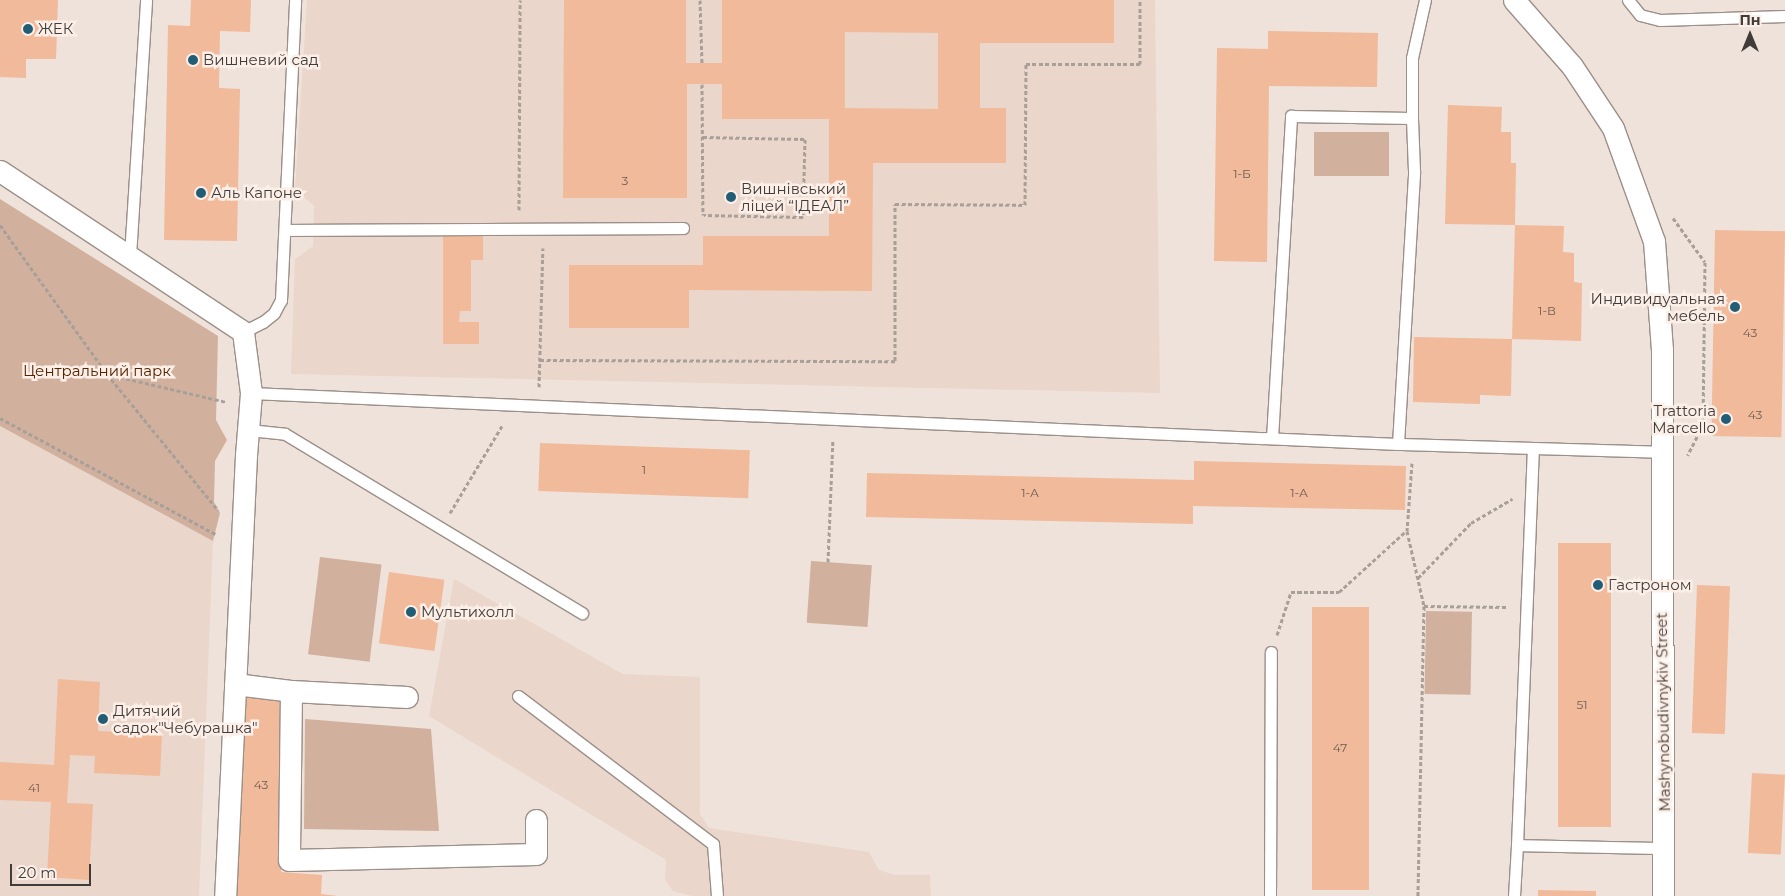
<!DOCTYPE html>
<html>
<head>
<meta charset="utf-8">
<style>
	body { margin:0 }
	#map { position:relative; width:1785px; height:896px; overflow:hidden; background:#efe2da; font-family:Montserrat,sans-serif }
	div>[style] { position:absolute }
	.built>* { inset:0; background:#ead6ca }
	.green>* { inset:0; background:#d1b19e; transform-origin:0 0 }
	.building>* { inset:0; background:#f0ba9b; transform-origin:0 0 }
	.path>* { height:3px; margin-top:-1.5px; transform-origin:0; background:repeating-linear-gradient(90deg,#a89f99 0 4px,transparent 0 6.5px) }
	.roads { filter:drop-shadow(1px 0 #9b8f88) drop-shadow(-1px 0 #9b8f88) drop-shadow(0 1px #9b8f88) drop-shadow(0 -1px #9b8f88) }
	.service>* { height:11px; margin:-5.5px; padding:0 5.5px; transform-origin:5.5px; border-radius:5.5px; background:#fff }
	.minor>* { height:21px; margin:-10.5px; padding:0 10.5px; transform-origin:10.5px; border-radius:10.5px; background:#fff }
	.dots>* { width:14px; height:14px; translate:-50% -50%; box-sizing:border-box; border:2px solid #fcefe8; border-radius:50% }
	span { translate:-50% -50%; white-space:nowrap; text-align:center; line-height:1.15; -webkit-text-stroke:5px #fcefe8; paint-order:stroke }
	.number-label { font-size:12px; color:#6d5c52 }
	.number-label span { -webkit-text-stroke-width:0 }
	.poi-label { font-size:15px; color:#413c39 }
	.left { translate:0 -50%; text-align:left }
	.right { translate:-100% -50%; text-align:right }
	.park-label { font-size:15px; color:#542400 }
	.street-label { font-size:15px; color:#413c39 }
	.north { position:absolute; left:1725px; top:10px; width:50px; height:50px; -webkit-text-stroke:4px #fcefe8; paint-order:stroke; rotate:0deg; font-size:14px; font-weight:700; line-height:20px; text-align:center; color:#413c39 }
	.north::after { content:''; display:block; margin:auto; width:18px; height:22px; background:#413c39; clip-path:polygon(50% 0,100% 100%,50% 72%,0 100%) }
	.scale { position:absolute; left:10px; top:864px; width:81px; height:22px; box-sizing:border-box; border:2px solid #413c39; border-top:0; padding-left:6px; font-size:15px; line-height:18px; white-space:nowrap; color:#413c39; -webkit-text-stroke:4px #fcefe8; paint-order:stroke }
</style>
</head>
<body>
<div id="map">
	<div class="built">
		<i style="clip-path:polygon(307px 0,1155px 0,1160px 393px,291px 374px,295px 259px,313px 246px,314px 206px,295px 189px)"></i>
		<i style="clip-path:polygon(0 426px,213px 541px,199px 896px,0 896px)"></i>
		<i style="clip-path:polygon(454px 579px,623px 674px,700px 677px,700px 814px,709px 828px,869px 852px,879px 870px,895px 875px,930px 875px,931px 896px,692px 896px,673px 891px,665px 880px,666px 860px,429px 716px)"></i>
	</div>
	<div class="green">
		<i style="left:1314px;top:132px;width:75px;height:44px"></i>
		<i style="clip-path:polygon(0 199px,218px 336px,216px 420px,227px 440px,215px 461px,214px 502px,220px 513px,213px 541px,0 426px)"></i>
		<i style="left:320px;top:557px;width:62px;height:98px;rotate:7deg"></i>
		<i style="left:811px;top:561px;width:61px;height:62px;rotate:4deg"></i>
		<i style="left:1426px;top:611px;width:46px;height:83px;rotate:1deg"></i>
		<i style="clip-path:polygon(305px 719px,431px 729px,439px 831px,304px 829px)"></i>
	</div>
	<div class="building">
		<i style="clip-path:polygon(0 0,58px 0,56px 59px,26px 59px,26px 78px,0 77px)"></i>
		<i style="clip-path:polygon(191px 0,251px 0,250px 32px,220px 31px,219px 88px,240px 89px,237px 241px,164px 240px,168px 25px,190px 26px)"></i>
		<i style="clip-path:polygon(evenodd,564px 0,686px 0,686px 63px,722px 63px,722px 0,1114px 0,1114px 43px,980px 43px,980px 108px,1006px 108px,1006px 163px,873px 163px,872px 291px,689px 290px,689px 328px,569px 328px,569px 265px,703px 265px,703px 236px,829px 236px,829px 119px,722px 119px,722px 84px,687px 84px,687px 198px,563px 198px,564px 0,845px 32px,938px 33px,938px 109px,845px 108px,845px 32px)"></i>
		<i style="clip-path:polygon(1268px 31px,1378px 33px,1377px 87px,1269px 86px,1267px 262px,1214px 261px,1217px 48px,1268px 49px)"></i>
		<i style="clip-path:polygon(1448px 105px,1502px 107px,1501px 132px,1511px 132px,1511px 163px,1516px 163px,1515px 225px,1564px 226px,1563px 252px,1574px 253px,1574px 282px,1582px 283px,1581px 341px,1512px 339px,1515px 225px,1445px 224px)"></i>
		<i style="left:1715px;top:230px;width:70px;height:206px;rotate:1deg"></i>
		<i style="clip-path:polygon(443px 235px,483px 235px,483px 260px,471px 260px,471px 311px,460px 311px,459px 322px,479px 322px,479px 344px,443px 344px)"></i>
		<i style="clip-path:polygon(1414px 337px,1512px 339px,1511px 396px,1480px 395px,1480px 404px,1413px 402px)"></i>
		<i style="left:540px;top:443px;width:210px;height:48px;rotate:2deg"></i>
		<i style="clip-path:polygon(1194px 461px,1406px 466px,1405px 510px,1193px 506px,1193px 524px,866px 517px,867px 473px,1194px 480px)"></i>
		<i style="left:1558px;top:543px;width:53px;height:284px"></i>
		<i style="left:389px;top:572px;width:56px;height:72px;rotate:8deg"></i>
		<i style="left:1697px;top:585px;width:33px;height:148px;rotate:2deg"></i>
		<i style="left:1312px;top:607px;width:57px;height:283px"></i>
		<i style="clip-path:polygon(58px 679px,100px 682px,98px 731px,162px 734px,160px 776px,94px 773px,95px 756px,70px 755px,67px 803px,93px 804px,89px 880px,47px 877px,51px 802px,0 800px,0 762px,54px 765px)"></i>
		<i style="clip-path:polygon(242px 695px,290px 698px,281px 872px,322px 875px,321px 894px,338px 896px,229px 896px)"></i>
		<i style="left:1752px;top:773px;width:33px;height:80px;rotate:3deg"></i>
		<i style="clip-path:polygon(1538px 890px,1596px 891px,1596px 896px,1538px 896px)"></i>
	</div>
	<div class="path">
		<i style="left:700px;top:0;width:63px;rotate:88.2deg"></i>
		<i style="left:702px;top:84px;width:131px;rotate:89.6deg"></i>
		<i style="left:703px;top:137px;width:102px;rotate:1.1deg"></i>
		<i style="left:805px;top:139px;width:78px;rotate:91.5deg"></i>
		<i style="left:803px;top:217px;width:99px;rotate:-178.8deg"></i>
		<i style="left:519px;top:210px;width:210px;rotate:-89.7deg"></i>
		<i style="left:1673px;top:218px;width:54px;rotate:54deg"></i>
		<i style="left:1705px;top:262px;width:163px;rotate:90.7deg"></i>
		<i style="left:1703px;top:425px;width:34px;rotate:117deg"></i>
		<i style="left:0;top:225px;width:183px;rotate:54.3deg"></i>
		<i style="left:107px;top:374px;width:176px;rotate:50.8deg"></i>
		<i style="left:540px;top:360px;width:355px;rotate:0.2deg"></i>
		<i style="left:895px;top:361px;width:157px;rotate:-90deg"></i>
		<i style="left:895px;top:204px;width:130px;rotate:0.4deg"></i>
		<i style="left:1025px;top:205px;width:141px;rotate:-89.6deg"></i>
		<i style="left:1026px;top:64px;width:114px"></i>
		<i style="left:1140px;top:64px;width:64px;rotate:-90deg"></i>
		<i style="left:107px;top:374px;width:122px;rotate:13.2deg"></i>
		<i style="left:539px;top:387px;width:139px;rotate:-88.4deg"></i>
		<i style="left:0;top:418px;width:247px;rotate:28.3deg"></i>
		<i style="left:1412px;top:463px;width:68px;rotate:94.2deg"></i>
		<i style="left:1407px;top:531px;width:77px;rotate:77.2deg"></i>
		<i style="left:1424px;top:606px;width:290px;rotate:91.2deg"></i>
		<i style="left:450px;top:513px;width:104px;rotate:-59.2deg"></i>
		<i style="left:828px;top:562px;width:123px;rotate:-87.7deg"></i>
		<i style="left:1418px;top:578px;width:76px;rotate:-46.1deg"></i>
		<i style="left:1471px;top:523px;width:48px;rotate:-30.3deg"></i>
		<i style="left:1424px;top:606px;width:84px;rotate:0.7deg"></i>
		<i style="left:1277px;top:635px;width:45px;rotate:-72deg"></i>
		<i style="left:1291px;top:592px;width:48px"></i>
		<i style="left:1339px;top:592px;width:91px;rotate:-42.3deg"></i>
	</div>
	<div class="roads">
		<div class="service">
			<i style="left:1628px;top:0;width:19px;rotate:51deg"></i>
			<i style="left:1640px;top:15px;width:21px;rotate:14deg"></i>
			<i style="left:1660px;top:20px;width:125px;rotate:-1.8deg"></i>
			<i style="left:285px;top:230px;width:398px;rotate:-0.3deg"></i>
			<i style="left:130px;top:256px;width:256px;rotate:-86.4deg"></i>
			<i style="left:243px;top:332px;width:22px;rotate:-27deg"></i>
			<i style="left:263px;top:322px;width:14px;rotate:-39deg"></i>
			<i style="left:274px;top:313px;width:15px;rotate:-62deg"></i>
			<i style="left:281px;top:300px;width:300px;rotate:-87.3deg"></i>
			<i style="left:251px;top:393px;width:1148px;rotate:2.55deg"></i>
			<i style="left:1398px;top:444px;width:264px;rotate:1.7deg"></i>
			<i style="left:249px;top:430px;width:36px;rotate:6deg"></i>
			<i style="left:285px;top:434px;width:347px;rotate:31.1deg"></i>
			<i style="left:1272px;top:438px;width:323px;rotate:-86.6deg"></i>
			<i style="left:1291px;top:116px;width:121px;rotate:0.9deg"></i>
			<i style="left:1412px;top:118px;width:60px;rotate:-90deg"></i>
			<i style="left:1412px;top:58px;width:59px;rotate:-77.4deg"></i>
			<i style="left:1398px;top:444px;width:273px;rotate:-86.6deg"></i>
			<i style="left:1414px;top:171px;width:53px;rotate:-92.2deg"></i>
			<i style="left:518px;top:696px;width:245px;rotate:37.2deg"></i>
			<i style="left:713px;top:844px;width:52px;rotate:85.6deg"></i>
			<i style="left:1517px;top:845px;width:397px;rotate:-87.7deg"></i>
			<i style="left:1270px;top:896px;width:244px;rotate:-89.8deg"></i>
			<i style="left:1514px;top:896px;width:51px;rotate:-86.6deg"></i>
			<i style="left:1517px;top:845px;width:148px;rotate:1.2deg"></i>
		</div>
		<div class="minor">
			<i style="left:1514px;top:0;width:88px;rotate:48.7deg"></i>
			<i style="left:1572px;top:66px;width:74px;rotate:56.5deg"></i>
			<i style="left:1613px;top:128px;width:120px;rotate:70.1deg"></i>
			<i style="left:1654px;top:241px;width:109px;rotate:85.8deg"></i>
			<i style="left:1662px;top:350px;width:546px;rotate:89.9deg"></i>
			<i style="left:0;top:171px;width:291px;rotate:33.5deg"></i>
			<i style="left:243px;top:332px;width:62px;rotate:82.5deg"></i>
			<i style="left:251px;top:393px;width:62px;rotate:94.6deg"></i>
			<i style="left:246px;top:455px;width:441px;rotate:92.7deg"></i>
			<i style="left:235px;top:684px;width:56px;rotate:7.1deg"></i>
			<i style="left:291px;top:691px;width:116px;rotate:3deg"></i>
			<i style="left:291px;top:691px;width:169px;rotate:90.7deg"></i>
			<i style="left:289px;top:860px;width:247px;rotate:-1.4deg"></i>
			<i style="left:536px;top:854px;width:34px;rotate:-90deg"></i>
		</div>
	</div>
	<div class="dots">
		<i style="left:28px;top:29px;background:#225d76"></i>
		<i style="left:193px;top:60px;background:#225d76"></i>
		<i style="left:201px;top:193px;background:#225d76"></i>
		<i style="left:731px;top:197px;background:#225d76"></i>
		<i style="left:1735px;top:307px;background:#225d76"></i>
		<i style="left:1726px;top:419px;background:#225d76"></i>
		<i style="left:1598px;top:585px;background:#225d76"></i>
		<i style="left:411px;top:612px;background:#225d76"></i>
		<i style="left:103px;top:719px;background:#225d76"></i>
	</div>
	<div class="number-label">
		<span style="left:1242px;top:174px">1-Б</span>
		<span style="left:625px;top:181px">3</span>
		<span style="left:1547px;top:311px">1-В</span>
		<span style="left:1750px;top:333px">43</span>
		<span style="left:1755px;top:415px">43</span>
		<span style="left:644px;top:470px">1</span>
		<span style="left:1030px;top:493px">1-А</span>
		<span style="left:1299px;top:493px">1-А</span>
		<span style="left:1582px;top:705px">51</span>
		<span style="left:1340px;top:748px">47</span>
		<span style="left:261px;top:785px">43</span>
		<span style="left:34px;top:788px">41</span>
	</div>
	<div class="poi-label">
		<span class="left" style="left:38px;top:29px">ЖЕК</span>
		<span class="left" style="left:203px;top:60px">Вишневий сад</span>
		<span class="left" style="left:741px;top:197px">Вишнівський<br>ліцей “ІДЕАЛ”</span>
		<span class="left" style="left:211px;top:193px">Аль Капоне</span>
		<span class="right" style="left:1725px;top:307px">Индивидуальная<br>мебель</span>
		<span class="right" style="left:1716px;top:419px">Trattoria<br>Marcello</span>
		<span class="left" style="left:1608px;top:585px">Гастроном</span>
		<span class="left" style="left:421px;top:612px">Мультихолл</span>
		<span class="left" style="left:113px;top:719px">Дитячий<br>садок"Чебурашка"</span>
	</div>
	<div class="park-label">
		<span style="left:97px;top:371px">Центральний парк</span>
	</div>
	<div class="street-label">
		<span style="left:1663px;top:712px;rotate:-91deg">Mashynobudivnykiv Street</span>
	</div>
	<div class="north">Пн</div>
	<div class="scale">20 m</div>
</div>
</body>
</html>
